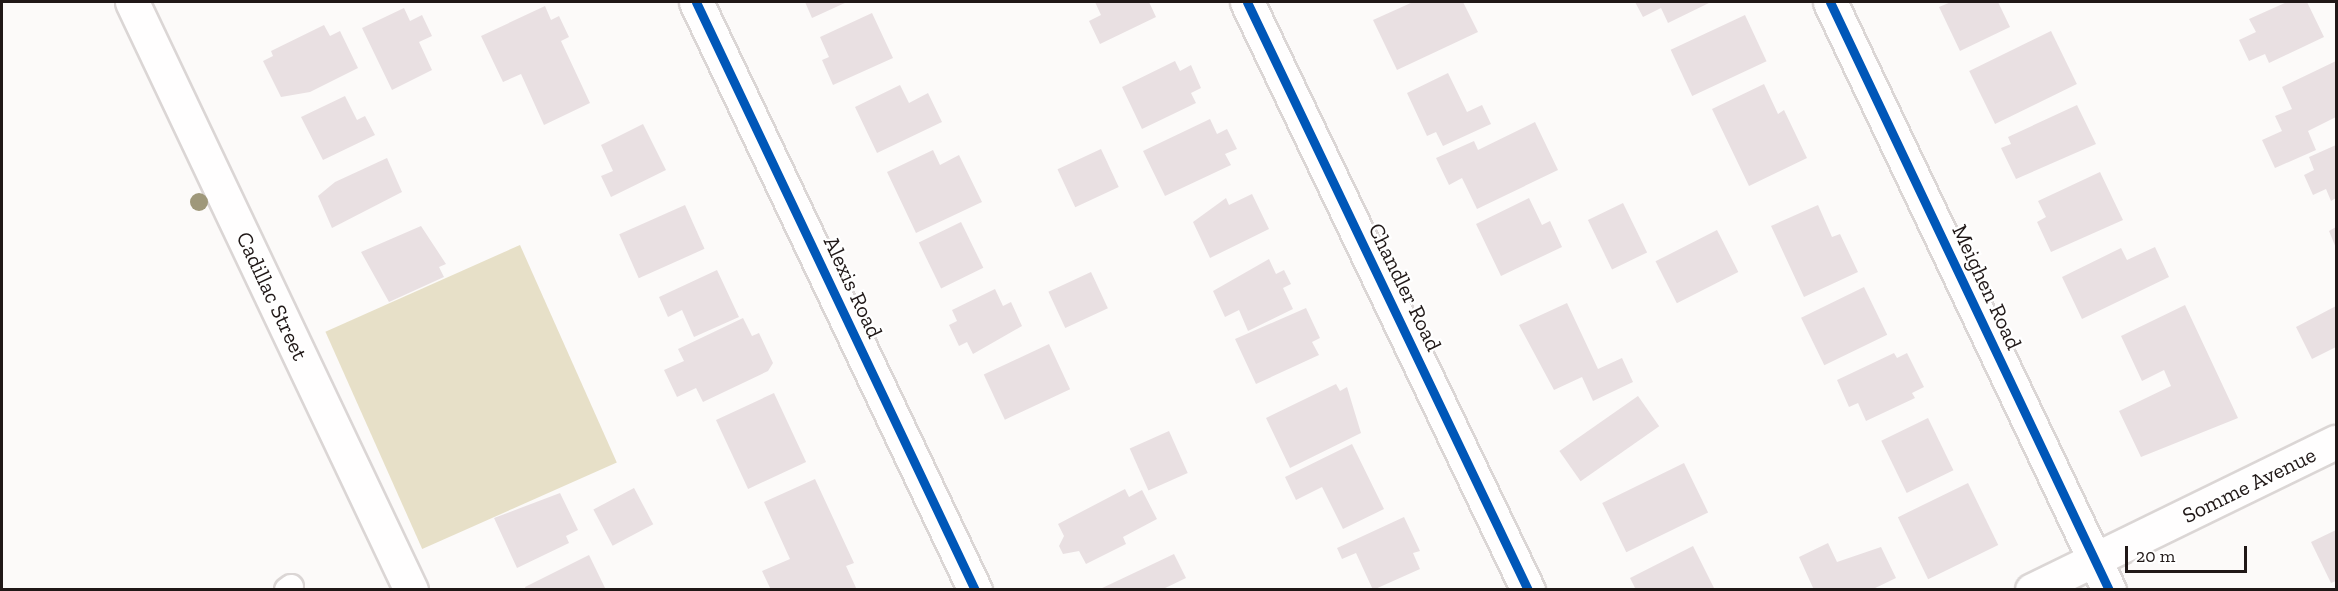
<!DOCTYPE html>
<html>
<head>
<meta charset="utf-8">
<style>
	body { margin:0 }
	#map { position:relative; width:2338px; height:591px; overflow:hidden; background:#fcfaf9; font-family:"Zilla Slab",serif }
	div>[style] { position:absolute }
	.green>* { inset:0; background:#e7e0c8; transform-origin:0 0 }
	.building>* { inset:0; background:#e9e0e2; transform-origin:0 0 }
	.roads { filter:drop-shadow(2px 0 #dbd6d5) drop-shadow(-2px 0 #dbd6d5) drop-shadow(0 2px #dbd6d5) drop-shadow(0 -2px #dbd6d5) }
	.lane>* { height:24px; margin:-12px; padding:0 12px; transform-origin:12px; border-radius:12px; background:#fffefe }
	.street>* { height:33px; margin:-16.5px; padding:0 16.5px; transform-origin:16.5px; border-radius:16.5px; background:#fffefe }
	.cycleway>* { height:9px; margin:-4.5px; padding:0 4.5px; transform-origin:4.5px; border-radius:4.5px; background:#0057b8 }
	.trees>* { width:18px; height:18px; margin:-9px; border-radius:50%; background:#9f987a }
	span { translate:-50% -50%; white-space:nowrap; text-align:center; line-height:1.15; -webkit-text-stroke:4.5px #fff; paint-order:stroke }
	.street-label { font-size:22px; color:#201817 }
	.frame { position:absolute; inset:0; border:3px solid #201817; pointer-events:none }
	.scale { position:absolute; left:2125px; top:546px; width:122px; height:27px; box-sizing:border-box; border:3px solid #201817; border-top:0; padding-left:8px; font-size:18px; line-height:21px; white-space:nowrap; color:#201817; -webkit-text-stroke:4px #fff; paint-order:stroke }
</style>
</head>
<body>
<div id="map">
	<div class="green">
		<i style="left:520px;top:245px;width:238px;height:213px;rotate:66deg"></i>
	</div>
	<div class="building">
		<i style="clip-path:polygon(796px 2px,847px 2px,812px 18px,805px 2px)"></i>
		<i style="clip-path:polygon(1095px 2px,1149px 2px,1156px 17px,1100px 44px,1089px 21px,1101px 15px)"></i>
		<i style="clip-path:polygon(1413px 2px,1463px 2px,1478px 32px,1397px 70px,1373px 20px)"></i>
		<i style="clip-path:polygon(1635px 2px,1711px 2px,1668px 23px,1661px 8px,1643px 17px)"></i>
		<i style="clip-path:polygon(1951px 2px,1998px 2px,2010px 27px,1960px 51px,1939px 7px)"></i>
		<i style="clip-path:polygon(2287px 2px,2307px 2px,2324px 37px,2269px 63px,2265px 54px,2249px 61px,2239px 40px,2256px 32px,2249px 19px)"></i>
		<i style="clip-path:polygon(545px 6px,551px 20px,559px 16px,569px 37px,561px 41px,590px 103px,544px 125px,521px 74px,503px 82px,481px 36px)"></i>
		<i style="clip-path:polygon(404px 8px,410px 21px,422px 15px,432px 36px,419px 42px,432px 70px,392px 90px,362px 28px)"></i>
		<i style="clip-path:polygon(872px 13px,893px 58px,833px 85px,822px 60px,829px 57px,820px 37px)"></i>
		<i style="left:1745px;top:15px;width:51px;height:82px;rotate:65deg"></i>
		<i style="clip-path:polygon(324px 25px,330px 36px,340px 31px,358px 68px,310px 92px,281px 97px,263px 61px,273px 56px,271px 51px)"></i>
		<i style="left:2051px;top:31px;width:59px;height:91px;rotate:64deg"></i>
		<i style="clip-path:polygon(1175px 61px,1180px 71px,1191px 65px,1201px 88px,1191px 93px,1196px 103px,1142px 129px,1122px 87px)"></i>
		<i style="clip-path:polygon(2336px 61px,2336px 117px,2308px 131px,2316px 150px,2275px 168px,2262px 140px,2282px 131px,2275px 116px,2292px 109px,2282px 87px)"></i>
		<i style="clip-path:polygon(1448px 73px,1467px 112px,1482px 105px,1491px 124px,1443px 146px,1436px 132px,1427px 136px,1407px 93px)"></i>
		<i style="clip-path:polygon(1764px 84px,1778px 114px,1784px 110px,1807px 158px,1749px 186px,1712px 109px)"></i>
		<i style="clip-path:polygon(900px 85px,909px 103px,928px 93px,942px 122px,877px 153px,855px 107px)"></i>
		<i style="clip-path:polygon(345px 96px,357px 120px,365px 116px,375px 135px,323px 160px,301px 117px)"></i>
		<i style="clip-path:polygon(2077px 105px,2096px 144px,2016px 179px,2001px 148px,2011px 144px,2008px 137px)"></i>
		<i style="clip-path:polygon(1210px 119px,1217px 134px,1227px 129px,1237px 149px,1225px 154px,1231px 165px,1165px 196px,1143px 151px)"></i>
		<i style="clip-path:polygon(1535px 122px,1558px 170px,1477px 209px,1462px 178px,1449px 185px,1436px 158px,1474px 141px,1478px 150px)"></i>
		<i style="clip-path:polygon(643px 124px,666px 170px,611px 197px,601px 176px,613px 171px,601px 145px)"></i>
		<i style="clip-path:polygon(2336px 145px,2336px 198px,2331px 201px,2326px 189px,2313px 195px,2304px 175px,2314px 170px,2309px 157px)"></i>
		<i style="left:1101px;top:149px;width:42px;height:48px;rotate:65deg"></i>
		<i style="clip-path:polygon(933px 150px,940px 165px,959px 155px,982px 202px,916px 233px,887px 172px)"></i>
		<i style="clip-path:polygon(387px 158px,402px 192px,332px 228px,318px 196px,335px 182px)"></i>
		<i style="clip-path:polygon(2100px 172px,2123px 220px,2051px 252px,2037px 222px,2046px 217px,2038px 201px)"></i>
		<i style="clip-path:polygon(1252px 194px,1269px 229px,1210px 258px,1193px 222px,1226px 198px,1229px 205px)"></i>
		<i style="clip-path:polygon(1529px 198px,1542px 225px,1550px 221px,1562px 247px,1501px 276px,1476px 224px)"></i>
		<i style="left:1623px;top:203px;width:55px;height:39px;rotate:64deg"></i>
		<i style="left:685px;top:205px;width:48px;height:72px;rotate:66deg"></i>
		<i style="clip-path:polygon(1818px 205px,1832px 237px,1840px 234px,1858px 272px,1804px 297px,1771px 226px)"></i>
		<i style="left:961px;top:222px;width:51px;height:47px;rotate:64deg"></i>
		<i style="clip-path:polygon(421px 226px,446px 264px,439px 267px,444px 277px,389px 302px,361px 252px)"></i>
		<i style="clip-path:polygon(2336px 227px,2336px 248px,2329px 231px)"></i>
		<i style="left:1717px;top:230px;width:47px;height:69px;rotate:63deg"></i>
		<i style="clip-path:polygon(2155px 247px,2169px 277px,2082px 319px,2062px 277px,2121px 248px,2127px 260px)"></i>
		<i style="clip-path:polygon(1269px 259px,1276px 274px,1284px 270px,1291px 284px,1283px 288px,1293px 309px,1248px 331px,1239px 310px,1225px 317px,1213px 291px)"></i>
		<i style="clip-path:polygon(717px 270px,739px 317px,694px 337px,682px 310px,668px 317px,659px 297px)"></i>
		<i style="left:1091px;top:272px;width:40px;height:47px;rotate:65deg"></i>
		<i style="left:1864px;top:287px;width:53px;height:70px;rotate:64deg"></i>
		<i style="clip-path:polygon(995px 289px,1003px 306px,1011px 302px,1022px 326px,973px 354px,967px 342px,959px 346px,949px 325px,957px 321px,952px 310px)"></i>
		<i style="clip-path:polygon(1567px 303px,1598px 369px,1622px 358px,1633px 382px,1593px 401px,1582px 377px,1554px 390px,1519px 325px)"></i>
		<i style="clip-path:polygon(2185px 305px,2238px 418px,2141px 457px,2119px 411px,2171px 386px,2164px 370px,2142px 381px,2121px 336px)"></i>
		<i style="clip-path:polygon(2336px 306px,2336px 347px,2312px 359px,2296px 327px)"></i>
		<i style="clip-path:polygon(1306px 308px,1320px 338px,1312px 342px,1319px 355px,1256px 384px,1235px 339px)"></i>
		<i style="clip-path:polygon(743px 318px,752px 336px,759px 333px,773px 363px,768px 371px,703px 402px,696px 388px,677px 397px,664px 370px,684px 361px,678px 349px)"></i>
		<i style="left:1049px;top:344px;width:50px;height:72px;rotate:65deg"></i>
		<i style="clip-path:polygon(1894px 353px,1897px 358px,1907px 353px,1924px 387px,1912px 393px,1915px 398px,1866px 421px,1858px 403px,1849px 407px,1837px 380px)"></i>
		<i style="clip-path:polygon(1336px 384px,1340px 391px,1347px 387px,1361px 433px,1290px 468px,1266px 418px)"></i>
		<i style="left:774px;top:393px;width:76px;height:64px;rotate:65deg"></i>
		<i style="left:1638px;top:396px;width:37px;height:96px;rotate:55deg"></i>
		<i style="left:1928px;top:418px;width:58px;height:52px;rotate:64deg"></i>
		<i style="left:1169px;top:431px;width:46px;height:43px;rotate:66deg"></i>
		<i style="clip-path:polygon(1352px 444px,1384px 509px,1343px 529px,1322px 487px,1296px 500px,1285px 477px)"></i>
		<i style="left:1684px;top:463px;width:55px;height:91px;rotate:64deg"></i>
		<i style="clip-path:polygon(815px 479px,854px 563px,846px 566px,857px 590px,771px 590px,762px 571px,790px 559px,764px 502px)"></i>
		<i style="left:1968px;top:483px;width:69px;height:78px;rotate:64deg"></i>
		<i style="left:634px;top:488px;width:41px;height:46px;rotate:62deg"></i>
		<i style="clip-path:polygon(1125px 489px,1129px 497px,1142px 490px,1157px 519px,1123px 537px,1126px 544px,1086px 564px,1079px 551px,1063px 554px,1059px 546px,1064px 536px,1058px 524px)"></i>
		<i style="clip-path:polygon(560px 493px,578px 530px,566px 536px,569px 543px,517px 568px,494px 518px)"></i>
		<i style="clip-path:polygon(1404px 517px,1420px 551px,1413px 553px,1420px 569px,1373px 590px,1356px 553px,1342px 559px,1337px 548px)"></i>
		<i style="clip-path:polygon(2336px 530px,2336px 581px,2331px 583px,2311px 542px)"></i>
		<i style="clip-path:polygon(1828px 543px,1837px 562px,1881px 547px,1896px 578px,1871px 590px,1814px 590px,1799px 557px)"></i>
		<i style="clip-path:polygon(1693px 546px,1715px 590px,1636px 590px,1630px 578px)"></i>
		<i style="clip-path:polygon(1174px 554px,1186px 578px,1161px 590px,1098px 590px)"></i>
		<i style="clip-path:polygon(589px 555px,606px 590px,526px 590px,525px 587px)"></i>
	</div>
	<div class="roads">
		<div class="lane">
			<i style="left:287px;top:590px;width:5px;rotate:-37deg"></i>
		</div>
		<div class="street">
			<i style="left:132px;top:2px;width:651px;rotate:64.62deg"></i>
			<i style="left:696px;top:2px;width:651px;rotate:64.62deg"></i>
			<i style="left:1247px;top:2px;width:652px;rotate:64.46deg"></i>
			<i style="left:1830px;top:2px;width:651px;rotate:64.62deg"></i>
			<i style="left:2032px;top:590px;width:338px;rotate:-26deg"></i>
		</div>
	</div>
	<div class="cycleway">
		<i style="left:696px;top:2px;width:651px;rotate:64.62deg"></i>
		<i style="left:1247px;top:2px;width:652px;rotate:64.46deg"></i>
		<i style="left:1830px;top:2px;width:651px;rotate:64.62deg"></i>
	</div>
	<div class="trees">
		<i style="left:199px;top:202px"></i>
	</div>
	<div class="street-label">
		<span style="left:853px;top:287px;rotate:65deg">Alexis Road</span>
		<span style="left:1405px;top:287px;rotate:64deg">Chandler Road</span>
		<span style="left:1987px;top:287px;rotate:65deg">Meighen Road</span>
		<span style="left:272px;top:296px;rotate:65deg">Cadillac Street</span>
		<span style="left:2249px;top:485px;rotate:-26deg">Somme Avenue</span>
	</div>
	<div class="frame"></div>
	<div class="scale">20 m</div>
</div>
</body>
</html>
